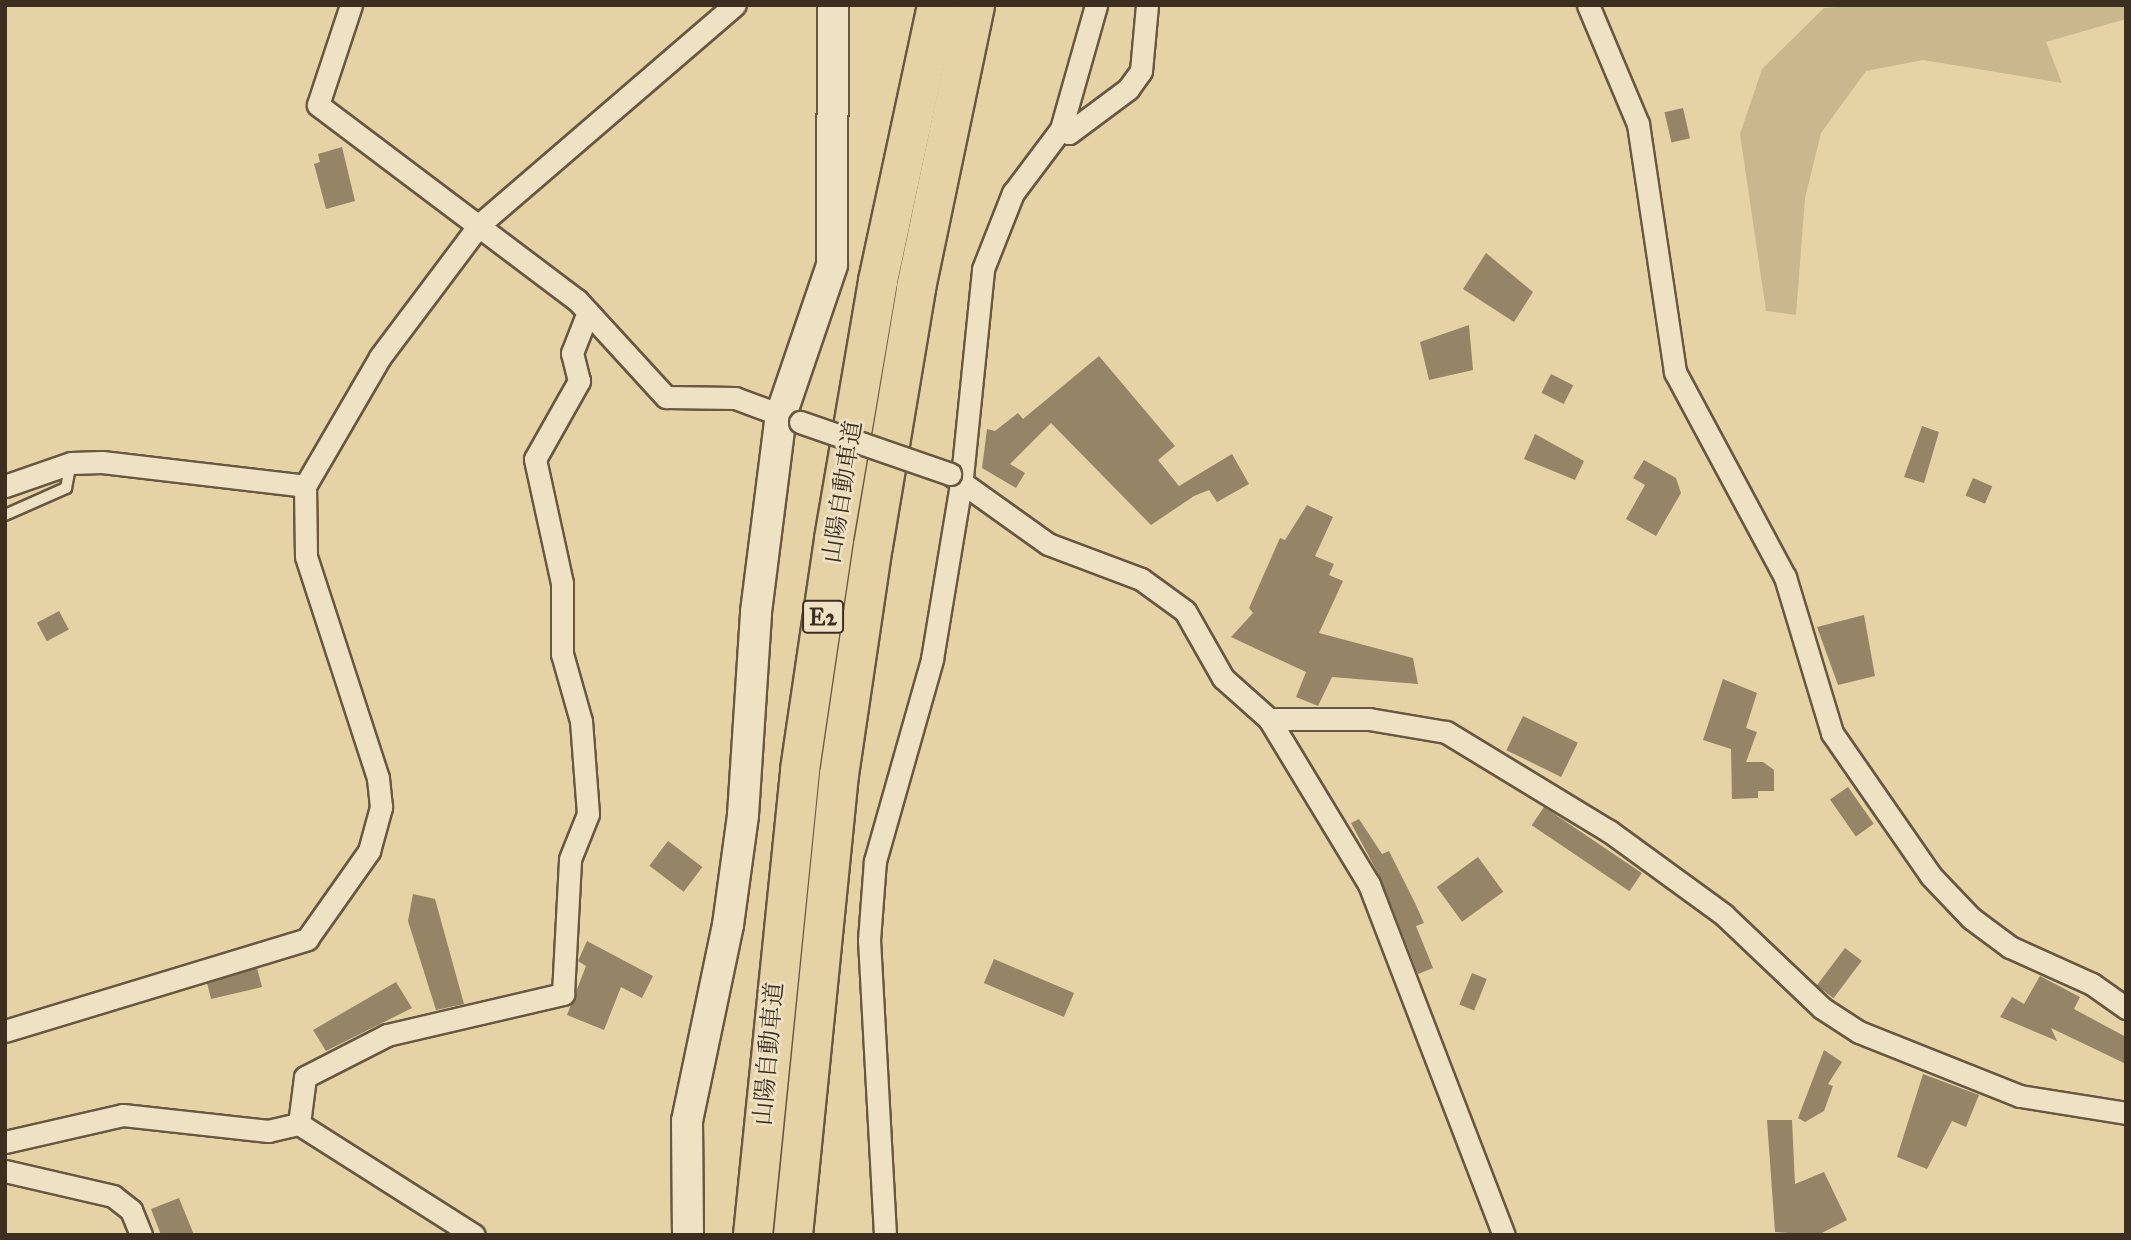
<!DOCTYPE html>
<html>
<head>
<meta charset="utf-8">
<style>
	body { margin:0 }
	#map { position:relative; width:2131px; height:1240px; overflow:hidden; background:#e6d3a5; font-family:"IM FELL Great Primer","Noto Serif JP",serif }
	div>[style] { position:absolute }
	.green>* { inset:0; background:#c9b78e }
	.building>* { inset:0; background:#958465; transform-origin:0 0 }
	.roads { filter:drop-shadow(2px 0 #685741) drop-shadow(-2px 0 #685741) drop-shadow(0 2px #685741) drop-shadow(0 -2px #685741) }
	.lane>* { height:10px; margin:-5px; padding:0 5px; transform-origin:5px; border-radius:5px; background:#efe2c4 }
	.street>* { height:21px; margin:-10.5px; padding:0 10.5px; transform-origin:10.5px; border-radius:10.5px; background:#efe2c4 }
	.secondary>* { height:30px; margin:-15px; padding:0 15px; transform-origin:15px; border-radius:15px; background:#efe2c4 }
	.highway>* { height:38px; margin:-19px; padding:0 19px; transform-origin:19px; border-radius:19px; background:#e6d3a5 }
	.bridges { filter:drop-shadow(2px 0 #685741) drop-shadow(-2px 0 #685741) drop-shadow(0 2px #685741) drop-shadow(0 -2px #685741) }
	.street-bridge>* { height:21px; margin:-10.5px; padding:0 10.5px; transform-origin:10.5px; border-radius:10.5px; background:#efe2c4 }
	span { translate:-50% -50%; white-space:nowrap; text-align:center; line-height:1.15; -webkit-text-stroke:5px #efe2c4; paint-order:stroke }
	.shield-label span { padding:2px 5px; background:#efe2c4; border:2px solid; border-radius:5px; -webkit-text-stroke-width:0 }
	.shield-label { font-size:23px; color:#3e2e20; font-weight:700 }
	.street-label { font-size:24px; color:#3e2e20 }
	.frame { position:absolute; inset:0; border:7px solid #3e2e20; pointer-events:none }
</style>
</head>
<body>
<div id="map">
	<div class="green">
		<i style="clip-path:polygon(1860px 5px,2126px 5px,2126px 19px,2046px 42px,2062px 83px,1923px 60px,1866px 71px,1821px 133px,1805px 198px,1796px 315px,1766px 311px,1740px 134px,1762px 69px,1824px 8px)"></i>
	</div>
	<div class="building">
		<i style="left:1683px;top:108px;width:31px;height:19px;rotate:77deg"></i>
		<i style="clip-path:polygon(342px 147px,355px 201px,326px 209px,314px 164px,320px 162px,318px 154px)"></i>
		<i style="clip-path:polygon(1486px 253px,1533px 292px,1514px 322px,1463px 289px)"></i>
		<i style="clip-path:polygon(1469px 325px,1473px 370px,1429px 380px,1420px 342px)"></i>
		<i style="clip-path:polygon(1099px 356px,1175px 446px,1158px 460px,1179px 486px,1232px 454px,1249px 484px,1217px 502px,1209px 490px,1194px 496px,1151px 525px,1051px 423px,1010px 464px,1025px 473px,1016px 488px,982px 468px,987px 429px,995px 431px,1018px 413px,1023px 419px)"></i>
		<i style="left:1551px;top:374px;width:25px;height:21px;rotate:27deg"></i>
		<i style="clip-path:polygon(1922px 426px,1939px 432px,1924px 483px,1904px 477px)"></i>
		<i style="clip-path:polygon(1535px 434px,1584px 461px,1575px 480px,1524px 459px)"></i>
		<i style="clip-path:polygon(1644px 460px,1676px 478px,1681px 493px,1656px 536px,1626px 519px,1645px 485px,1633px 478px)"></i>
		<i style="left:1973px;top:478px;width:21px;height:19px;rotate:23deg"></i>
		<i style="clip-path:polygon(1307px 505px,1333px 517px,1315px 556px,1334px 564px,1329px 575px,1343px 581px,1319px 633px,1413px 658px,1418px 684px,1332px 677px,1318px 706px,1296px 697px,1306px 672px,1231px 637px,1253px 613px,1249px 608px,1280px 538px,1285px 540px)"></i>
		<i style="left:59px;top:611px;width:21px;height:25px;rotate:62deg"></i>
		<i style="clip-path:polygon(1864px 615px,1875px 676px,1838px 685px,1817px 627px)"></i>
		<i style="clip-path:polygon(1723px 679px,1757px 693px,1746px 728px,1757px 732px,1746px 762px,1763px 762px,1774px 770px,1774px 791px,1758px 791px,1758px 798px,1732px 799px,1731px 749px,1703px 740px)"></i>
		<i style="left:1523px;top:716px;width:61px;height:38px;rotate:26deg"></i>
		<i style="left:1848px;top:787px;width:45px;height:22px;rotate:55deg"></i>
		<i style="left:1544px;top:807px;width:118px;height:22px;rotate:34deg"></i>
		<i style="clip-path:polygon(1359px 819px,1382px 854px,1389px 851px,1415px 903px,1424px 923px,1416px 926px,1433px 968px,1418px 974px,1381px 879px,1351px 823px)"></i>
		<i style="left:668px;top:841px;width:43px;height:31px;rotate:37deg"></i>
		<i style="left:1478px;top:857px;width:43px;height:51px;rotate:54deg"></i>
		<i style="clip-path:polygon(413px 894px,435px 899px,464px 1004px,436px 1010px,408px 921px)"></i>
		<i style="clip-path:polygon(587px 941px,653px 976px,642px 998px,621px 987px,604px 1030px,567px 1015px,586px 966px,578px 961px)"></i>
		<i style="left:1845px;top:948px;width:21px;height:47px;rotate:37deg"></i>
		<i style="left:994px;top:959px;width:87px;height:26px;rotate:23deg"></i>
		<i style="clip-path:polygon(257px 968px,262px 987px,211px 999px,207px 983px)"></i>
		<i style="left:1472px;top:973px;width:16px;height:34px;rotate:22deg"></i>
		<i style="clip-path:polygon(2040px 976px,2080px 997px,2074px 1009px,2126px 1037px,2126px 1064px,2051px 1028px,2057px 1041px,2000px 1017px,2012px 997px,2024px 1004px)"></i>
		<i style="clip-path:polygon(396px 982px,412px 1008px,326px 1051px,313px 1030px)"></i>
		<i style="clip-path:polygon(1824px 1050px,1842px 1062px,1828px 1084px,1833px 1086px,1824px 1111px,1805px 1122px,1798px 1118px)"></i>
		<i style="clip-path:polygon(1923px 1074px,1979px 1095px,1966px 1127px,1952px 1121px,1927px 1169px,1897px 1157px)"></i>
		<i style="clip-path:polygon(1767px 1120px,1792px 1120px,1795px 1184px,1824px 1172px,1847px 1220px,1818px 1235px,1775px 1232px)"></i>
		<i style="clip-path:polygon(179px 1198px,194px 1235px,161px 1235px,151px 1209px)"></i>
	</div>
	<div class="roads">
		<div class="lane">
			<i style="left:5px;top:515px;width:67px;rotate:-23.9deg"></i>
			<i style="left:66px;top:488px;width:25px;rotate:-79deg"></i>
		</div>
		<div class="street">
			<i style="left:351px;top:5px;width:105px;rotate:108.3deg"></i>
			<i style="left:318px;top:105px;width:324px;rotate:37deg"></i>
			<i style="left:577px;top:300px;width:132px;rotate:47.5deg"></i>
			<i style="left:666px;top:397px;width:69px;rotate:0.8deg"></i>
			<i style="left:735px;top:398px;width:63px;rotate:20.4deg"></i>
			<i style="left:1588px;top:5px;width:129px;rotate:67.2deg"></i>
			<i style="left:1638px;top:124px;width:251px;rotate:81.5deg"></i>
			<i style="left:1675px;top:372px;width:233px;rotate:61.8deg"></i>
			<i style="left:1785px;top:577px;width:163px;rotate:73.2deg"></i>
			<i style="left:1832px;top:733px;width:174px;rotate:55.3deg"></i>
			<i style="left:1931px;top:876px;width:58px;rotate:46.4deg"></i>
			<i style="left:1971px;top:918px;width:49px;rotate:36.6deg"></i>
			<i style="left:2010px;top:947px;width:90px;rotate:24.3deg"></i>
			<i style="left:2092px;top:984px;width:42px;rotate:35.2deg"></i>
			<i style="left:1061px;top:129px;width:9px;rotate:27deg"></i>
			<i style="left:1069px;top:133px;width:74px;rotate:-36.7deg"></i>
			<i style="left:1128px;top:89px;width:22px;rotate:-54deg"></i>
			<i style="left:1141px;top:71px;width:66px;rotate:-84.8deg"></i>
			<i style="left:950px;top:474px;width:120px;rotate:35.5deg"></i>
			<i style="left:1048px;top:544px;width:99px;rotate:20.6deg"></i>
			<i style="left:1141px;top:579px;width:54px;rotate:36deg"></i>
			<i style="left:1185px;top:611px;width:77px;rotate:60.4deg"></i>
			<i style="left:1223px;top:678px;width:62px;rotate:41.7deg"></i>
			<i style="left:1269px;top:719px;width:100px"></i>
			<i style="left:1369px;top:719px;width:78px;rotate:9.6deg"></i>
			<i style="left:1446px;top:732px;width:191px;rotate:31.3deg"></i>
			<i style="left:1609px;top:831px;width:142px;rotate:36.1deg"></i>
			<i style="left:1724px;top:915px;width:135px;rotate:43.5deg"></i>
			<i style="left:1822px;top:1008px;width:44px;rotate:33deg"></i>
			<i style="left:1859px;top:1032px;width:173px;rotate:21.7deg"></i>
			<i style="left:2020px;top:1096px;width:107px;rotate:9.1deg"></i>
			<i style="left:5px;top:486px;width:70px;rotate:-19.2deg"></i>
			<i style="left:71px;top:463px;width:31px;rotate:-2deg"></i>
			<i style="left:102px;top:462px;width:204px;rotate:6.7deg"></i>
			<i style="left:1269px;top:719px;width:193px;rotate:58.8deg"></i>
			<i style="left:1369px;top:884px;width:376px;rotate:69deg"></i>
			<i style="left:5px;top:1031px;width:316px;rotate:-16.9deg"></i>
			<i style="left:307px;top:939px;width:108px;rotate:-54.8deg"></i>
			<i style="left:369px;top:851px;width:46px;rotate:-74.7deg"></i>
			<i style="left:381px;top:807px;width:29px;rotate:-96deg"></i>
			<i style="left:378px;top:778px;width:233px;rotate:-108deg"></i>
			<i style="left:306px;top:556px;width:70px;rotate:-90.8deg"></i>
			<i style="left:305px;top:486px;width:149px;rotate:-59.8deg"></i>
			<i style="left:380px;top:357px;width:166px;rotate:-53.1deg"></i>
			<i style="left:480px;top:224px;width:336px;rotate:-40.7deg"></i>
			<i style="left:299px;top:1124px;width:47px;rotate:-82.7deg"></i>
			<i style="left:305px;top:1077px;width:92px;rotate:-27.1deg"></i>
			<i style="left:387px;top:1035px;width:181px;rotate:-13.1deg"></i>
			<i style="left:563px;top:994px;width:135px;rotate:-87deg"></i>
			<i style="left:570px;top:859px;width:48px;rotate:-68.2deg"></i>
			<i style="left:588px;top:814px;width:93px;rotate:-94.3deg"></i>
			<i style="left:581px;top:721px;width:70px;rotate:-105.8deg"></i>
			<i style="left:562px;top:654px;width:71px;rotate:-90deg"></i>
			<i style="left:562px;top:583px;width:127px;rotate:-102.3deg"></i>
			<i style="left:535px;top:459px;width:90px;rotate:-60.6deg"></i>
			<i style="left:579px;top:381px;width:29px;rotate:-104deg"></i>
			<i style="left:572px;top:353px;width:44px;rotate:-68.7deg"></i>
			<i style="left:5px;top:1142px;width:121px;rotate:-12.9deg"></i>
			<i style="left:123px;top:1115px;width:146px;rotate:6.3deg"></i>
			<i style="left:268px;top:1131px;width:32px;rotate:-13deg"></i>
			<i style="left:299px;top:1124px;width:207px;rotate:32.4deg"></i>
			<i style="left:5px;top:1171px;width:111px;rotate:13deg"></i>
			<i style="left:113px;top:1196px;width:23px;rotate:38deg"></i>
			<i style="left:131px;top:1210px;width:27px;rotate:68deg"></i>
			<i style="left:885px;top:1235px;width:295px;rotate:-93.1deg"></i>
			<i style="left:869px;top:940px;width:79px;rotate:-85.7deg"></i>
			<i style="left:875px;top:861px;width:210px;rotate:-74.2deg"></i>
			<i style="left:932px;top:659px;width:184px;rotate:-80.6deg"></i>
			<i style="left:962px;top:477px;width:209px;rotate:-84.2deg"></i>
			<i style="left:983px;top:269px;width:82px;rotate:-68.5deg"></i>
			<i style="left:1013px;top:193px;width:80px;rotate:-53.1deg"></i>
			<i style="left:1061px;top:129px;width:129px;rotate:-74.2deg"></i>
		</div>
		<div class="secondary">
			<i style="left:688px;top:1235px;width:114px;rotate:-90.5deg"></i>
			<i style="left:687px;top:1121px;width:200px;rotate:-78.2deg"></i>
			<i style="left:728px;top:925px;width:111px;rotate:-82.2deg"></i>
			<i style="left:743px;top:815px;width:203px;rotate:-86.3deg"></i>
			<i style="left:756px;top:612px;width:199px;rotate:-82.8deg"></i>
			<i style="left:781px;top:415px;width:158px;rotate:-71.2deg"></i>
			<i style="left:832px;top:265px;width:260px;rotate:-89.8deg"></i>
		</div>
		<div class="highway">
			<i style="left:753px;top:1235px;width:467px;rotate:-84.2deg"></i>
			<i style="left:800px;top:770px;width:233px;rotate:-81.6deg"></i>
			<i style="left:834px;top:539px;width:262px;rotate:-80.3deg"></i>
			<i style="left:878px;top:281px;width:282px;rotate:-77.9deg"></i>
			<i style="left:793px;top:1235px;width:462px;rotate:-84.3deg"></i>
			<i style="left:839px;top:775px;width:232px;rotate:-81.6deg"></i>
			<i style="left:873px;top:546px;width:262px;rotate:-80.5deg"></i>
			<i style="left:916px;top:288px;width:289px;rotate:-78.2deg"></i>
		</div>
	</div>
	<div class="bridges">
		<div class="street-bridge">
			<i style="left:800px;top:422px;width:159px;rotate:19.1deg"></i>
		</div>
	</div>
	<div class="shield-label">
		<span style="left:823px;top:617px">E2</span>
	</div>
	<div class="street-label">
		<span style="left:843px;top:492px;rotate:-81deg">山陽自動車道</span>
		<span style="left:769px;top:1054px;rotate:-85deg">山陽自動車道</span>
	</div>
	<div class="frame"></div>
</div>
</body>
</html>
